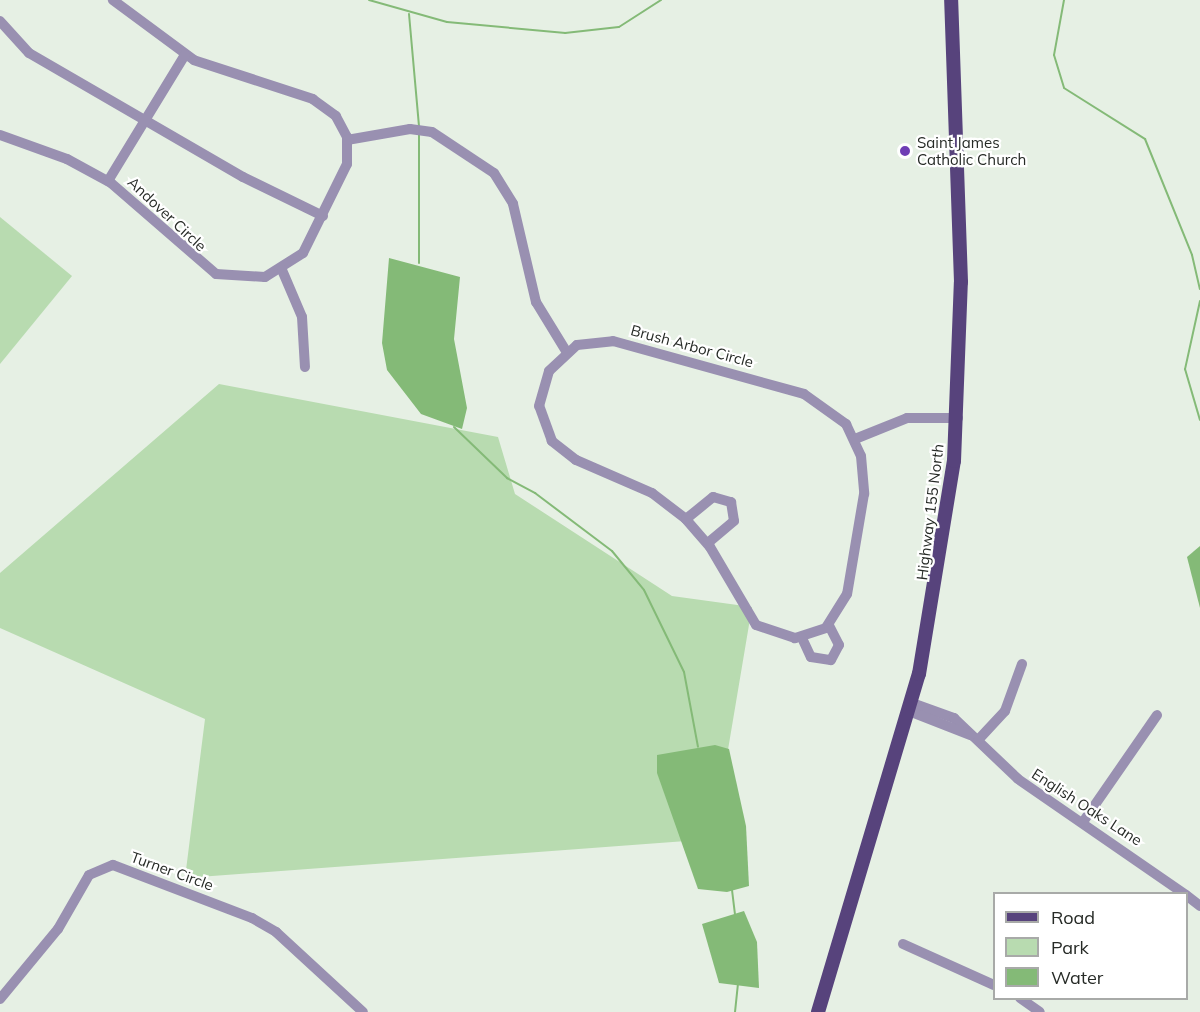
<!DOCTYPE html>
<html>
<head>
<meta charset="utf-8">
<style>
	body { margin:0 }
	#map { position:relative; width:1200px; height:1012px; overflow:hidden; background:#e6f0e4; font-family:Mulish,sans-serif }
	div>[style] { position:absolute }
	.green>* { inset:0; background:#b8dbb0 }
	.water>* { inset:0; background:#84ba77 }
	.stream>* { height:2px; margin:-1px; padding:0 1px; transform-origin:1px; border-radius:1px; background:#84ba77 }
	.minor>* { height:10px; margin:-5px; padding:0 5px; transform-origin:5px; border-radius:5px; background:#9990b1 }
	.major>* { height:14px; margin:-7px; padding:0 7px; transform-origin:7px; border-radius:7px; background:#57437c }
	.dots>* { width:16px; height:16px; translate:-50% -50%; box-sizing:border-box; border:3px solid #fff; border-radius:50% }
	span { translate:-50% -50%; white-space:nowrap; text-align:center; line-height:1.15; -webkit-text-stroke:4.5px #fff; paint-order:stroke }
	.poi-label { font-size:15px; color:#262a26 }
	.left { translate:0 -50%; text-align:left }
	.street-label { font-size:15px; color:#262a26 }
	.legend { position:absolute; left:993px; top:892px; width:195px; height:108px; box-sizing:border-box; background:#fff; border:2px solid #a8aaa8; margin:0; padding:8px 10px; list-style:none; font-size:18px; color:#262a26 }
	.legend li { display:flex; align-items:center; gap:12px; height:30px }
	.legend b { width:30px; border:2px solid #a8aaa8 }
</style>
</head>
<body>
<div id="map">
	<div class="green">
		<i style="clip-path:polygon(0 217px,72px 276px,0 364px)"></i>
		<i style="clip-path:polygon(219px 384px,498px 437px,515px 494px,672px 596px,752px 607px,713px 839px,185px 878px,205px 719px,0 628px,0 573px)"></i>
	</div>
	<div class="water">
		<i style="clip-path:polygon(389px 258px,460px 277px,454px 339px,467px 408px,462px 429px,421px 414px,387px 370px,382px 343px)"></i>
		<i style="clip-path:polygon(1200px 546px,1200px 608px,1187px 557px)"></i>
		<i style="clip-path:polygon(715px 745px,729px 749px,746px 826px,749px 886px,727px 892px,698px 889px,657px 773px,657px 755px)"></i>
		<i style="clip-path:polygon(744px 911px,757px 942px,759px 988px,719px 983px,702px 924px)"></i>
	</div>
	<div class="stream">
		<i style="left:369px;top:0;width:81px;rotate:15.8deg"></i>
		<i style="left:447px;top:22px;width:119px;rotate:5.3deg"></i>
		<i style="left:565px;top:33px;width:54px;rotate:-6.3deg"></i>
		<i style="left:619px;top:27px;width:50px;rotate:-32.7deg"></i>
		<i style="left:1064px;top:0;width:56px;rotate:100.3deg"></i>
		<i style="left:1054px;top:55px;width:34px;rotate:73deg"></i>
		<i style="left:1064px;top:88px;width:96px;rotate:32.2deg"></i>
		<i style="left:1145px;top:139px;width:125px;rotate:67.9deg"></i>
		<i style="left:1192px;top:255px;width:35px;rotate:77deg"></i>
		<i style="left:409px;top:14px;width:113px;rotate:84.9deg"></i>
		<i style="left:419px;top:133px;width:130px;rotate:90deg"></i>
		<i style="left:1200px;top:301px;width:70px;rotate:102.4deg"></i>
		<i style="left:1185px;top:369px;width:53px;rotate:73.6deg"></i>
		<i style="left:454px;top:427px;width:74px;rotate:43.9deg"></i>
		<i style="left:507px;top:478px;width:32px;rotate:28deg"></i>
		<i style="left:535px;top:493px;width:96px;rotate:37deg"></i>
		<i style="left:612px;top:551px;width:50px;rotate:50.6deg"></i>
		<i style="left:644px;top:590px;width:91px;rotate:64deg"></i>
		<i style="left:684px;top:672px;width:76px;rotate:79.4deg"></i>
		<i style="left:732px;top:890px;width:24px;rotate:83deg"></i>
		<i style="left:735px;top:1012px;width:27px;rotate:-84deg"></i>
	</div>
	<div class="minor">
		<i style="left:0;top:21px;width:43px;rotate:47.8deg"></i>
		<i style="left:29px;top:53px;width:247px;rotate:30.1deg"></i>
		<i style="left:243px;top:177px;width:89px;rotate:26deg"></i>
		<i style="left:0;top:135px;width:71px;rotate:19.7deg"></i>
		<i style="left:67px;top:159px;width:50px;rotate:28.6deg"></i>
		<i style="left:111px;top:183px;width:139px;rotate:40.9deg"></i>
		<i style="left:216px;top:274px;width:49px;rotate:3.5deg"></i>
		<i style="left:265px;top:277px;width:45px;rotate:-32.3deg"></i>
		<i style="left:303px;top:253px;width:99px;rotate:-63.7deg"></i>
		<i style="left:347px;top:164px;width:27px;rotate:-90deg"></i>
		<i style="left:347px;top:137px;width:24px;rotate:-118deg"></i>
		<i style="left:336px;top:116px;width:29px;rotate:-144deg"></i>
		<i style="left:313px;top:99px;width:125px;rotate:-161.9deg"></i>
		<i style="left:194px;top:60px;width:101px;rotate:-143.5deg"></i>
		<i style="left:347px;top:140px;width:64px;rotate:-9.9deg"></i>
		<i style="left:410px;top:129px;width:22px;rotate:8deg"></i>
		<i style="left:432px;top:132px;width:74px;rotate:33.5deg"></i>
		<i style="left:494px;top:173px;width:36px;rotate:58deg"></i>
		<i style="left:513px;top:204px;width:101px;rotate:76.8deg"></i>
		<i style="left:536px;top:302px;width:57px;rotate:58.5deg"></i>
		<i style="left:108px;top:181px;width:148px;rotate:-58.6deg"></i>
		<i style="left:282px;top:270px;width:51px;rotate:66.9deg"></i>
		<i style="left:302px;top:317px;width:50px;rotate:86.6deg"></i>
		<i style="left:613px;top:341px;width:198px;rotate:15.5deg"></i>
		<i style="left:804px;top:394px;width:52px;rotate:35.5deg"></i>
		<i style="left:846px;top:424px;width:35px;rotate:65deg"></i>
		<i style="left:861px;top:456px;width:38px;rotate:85deg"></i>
		<i style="left:864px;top:494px;width:101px;rotate:99.6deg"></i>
		<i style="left:847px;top:594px;width:40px;rotate:122deg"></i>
		<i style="left:826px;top:628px;width:33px;rotate:162deg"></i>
		<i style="left:795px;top:638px;width:41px;rotate:-161.6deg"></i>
		<i style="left:756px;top:625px;width:91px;rotate:-120.5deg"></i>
		<i style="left:710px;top:547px;width:37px;rotate:-131deg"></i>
		<i style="left:686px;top:519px;width:43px;rotate:-142.6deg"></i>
		<i style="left:652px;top:493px;width:83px;rotate:-156.5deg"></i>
		<i style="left:576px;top:460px;width:31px;rotate:-142deg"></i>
		<i style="left:552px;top:441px;width:37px;rotate:-110deg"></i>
		<i style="left:539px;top:406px;width:36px;rotate:-74deg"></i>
		<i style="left:549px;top:371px;width:38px;rotate:-43deg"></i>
		<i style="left:577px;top:345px;width:36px;rotate:-6deg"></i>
		<i style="left:855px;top:439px;width:56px;rotate:-22deg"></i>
		<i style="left:907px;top:418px;width:51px"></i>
		<i style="left:686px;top:519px;width:35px;rotate:-39deg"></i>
		<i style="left:713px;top:497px;width:19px;rotate:16deg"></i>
		<i style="left:731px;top:502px;width:19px;rotate:81deg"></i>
		<i style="left:734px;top:521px;width:34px;rotate:140deg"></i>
		<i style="left:802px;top:638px;width:21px;rotate:65deg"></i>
		<i style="left:811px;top:657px;width:20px;rotate:9deg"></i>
		<i style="left:831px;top:660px;width:17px;rotate:-62deg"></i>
		<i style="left:839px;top:645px;width:22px;rotate:-117deg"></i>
		<i style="left:912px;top:703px;width:45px;rotate:19.7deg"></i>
		<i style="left:954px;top:718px;width:88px;rotate:43.6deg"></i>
		<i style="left:1018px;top:779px;width:203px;rotate:34.6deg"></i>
		<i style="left:909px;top:711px;width:66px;rotate:21.5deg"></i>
		<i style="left:979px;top:739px;width:38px;rotate:-47deg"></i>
		<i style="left:1005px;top:711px;width:50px;rotate:-70.1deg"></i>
		<i style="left:1083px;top:822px;width:130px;rotate:-55.3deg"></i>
		<i style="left:1186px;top:895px;width:18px;rotate:38deg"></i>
		<i style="left:903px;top:944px;width:100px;rotate:24.3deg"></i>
		<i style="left:1020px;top:998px;width:24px;rotate:35deg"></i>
		<i style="left:0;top:999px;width:91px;rotate:-50.4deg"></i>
		<i style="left:58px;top:929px;width:62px;rotate:-60.1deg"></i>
		<i style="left:89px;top:875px;width:26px;rotate:-23deg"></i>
		<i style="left:113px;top:865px;width:149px;rotate:20.9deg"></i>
		<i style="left:252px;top:918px;width:28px;rotate:30deg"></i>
		<i style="left:276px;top:932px;width:118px;rotate:42.6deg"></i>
	</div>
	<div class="major">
		<i style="left:818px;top:1012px;width:353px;rotate:-73.4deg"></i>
		<i style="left:919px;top:674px;width:216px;rotate:-80.7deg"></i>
		<i style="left:954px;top:461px;width:179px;rotate:-87.8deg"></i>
		<i style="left:961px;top:282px;width:282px;rotate:-92deg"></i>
	</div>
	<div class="dots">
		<i style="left:905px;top:151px;background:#6e3db4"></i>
	</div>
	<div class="poi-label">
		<span class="left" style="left:917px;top:151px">Saint James<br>Catholic Church</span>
	</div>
	<div class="street-label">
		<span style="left:167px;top:214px;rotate:43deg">Andover Circle</span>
		<span style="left:692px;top:346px;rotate:15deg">Brush Arbor Circle</span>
		<span style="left:930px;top:512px;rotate:-83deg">Highway 155 North</span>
		<span style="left:1087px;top:807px;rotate:33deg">English Oaks Lane</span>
		<span style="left:172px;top:871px;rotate:20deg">Turner Circle</span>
	</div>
	<ul class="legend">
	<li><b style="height:8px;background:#57437c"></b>Road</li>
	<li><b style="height:16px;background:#b8dbb0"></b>Park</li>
	<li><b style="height:16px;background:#84ba77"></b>Water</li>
	</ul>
</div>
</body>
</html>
